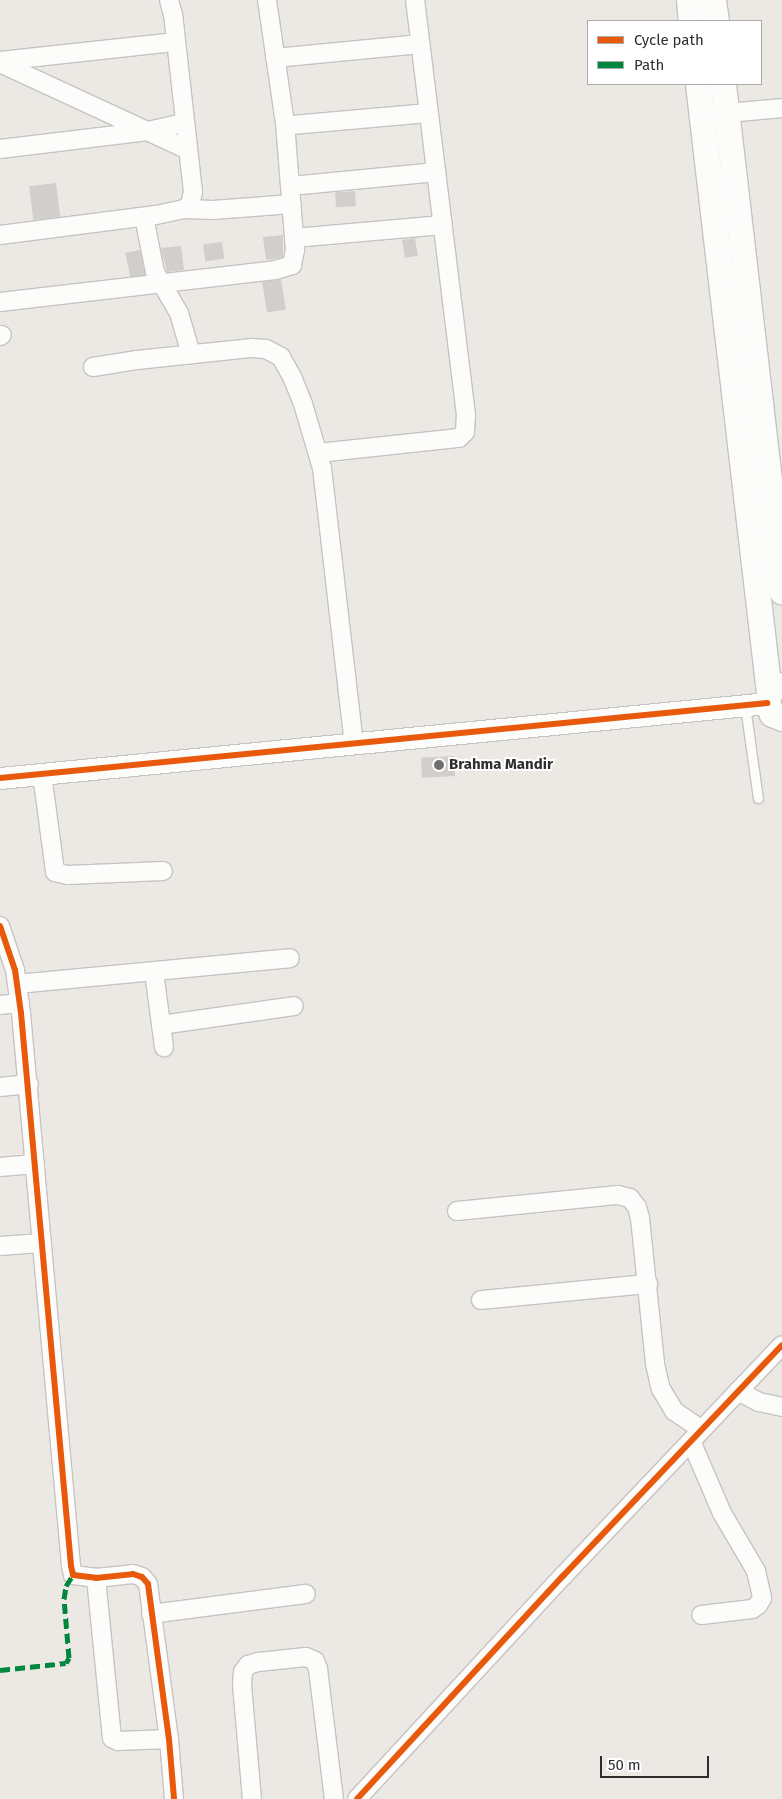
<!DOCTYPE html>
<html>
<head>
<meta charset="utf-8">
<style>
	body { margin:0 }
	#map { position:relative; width:782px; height:1799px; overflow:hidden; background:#ece8e4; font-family:"Fira Sans",sans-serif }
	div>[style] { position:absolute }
	.building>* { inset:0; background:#d1cecb; transform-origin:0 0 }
	.roads { filter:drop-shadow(1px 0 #c5c4c5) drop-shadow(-1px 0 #c5c4c5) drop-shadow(0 1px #c5c4c5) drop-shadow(0 -1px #c5c4c5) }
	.service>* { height:9px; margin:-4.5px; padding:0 4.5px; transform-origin:4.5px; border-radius:4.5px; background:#fcfcfb }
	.minor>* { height:18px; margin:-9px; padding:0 9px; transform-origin:9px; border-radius:9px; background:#fcfcfb }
	.tertiary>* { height:21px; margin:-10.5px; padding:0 10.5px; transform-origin:10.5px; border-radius:10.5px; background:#fcfcfb }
	.secondary>* { height:25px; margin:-12.5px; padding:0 12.5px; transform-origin:12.5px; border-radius:12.5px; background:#fcfcfb }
	.quiet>* { height:5px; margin-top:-2.5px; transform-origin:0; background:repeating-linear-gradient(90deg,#00873e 0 10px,transparent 0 15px) }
	.cycleway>* { height:6px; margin:-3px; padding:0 3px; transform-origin:3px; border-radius:3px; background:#e8590c }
	.dots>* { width:14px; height:14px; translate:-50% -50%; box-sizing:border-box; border:2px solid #fff; border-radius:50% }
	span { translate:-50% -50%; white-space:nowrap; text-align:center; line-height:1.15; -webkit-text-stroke:4px #fff; paint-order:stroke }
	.poi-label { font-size:15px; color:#2e2e2e; font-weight:700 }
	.left { translate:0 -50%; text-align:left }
	.legend { position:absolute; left:587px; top:20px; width:175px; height:65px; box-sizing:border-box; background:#fff; border:1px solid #ababab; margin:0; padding:6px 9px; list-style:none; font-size:15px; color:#2e2e2e }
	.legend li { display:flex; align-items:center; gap:10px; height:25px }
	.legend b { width:25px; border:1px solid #ababab }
	.scale { position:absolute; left:600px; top:1756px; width:109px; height:22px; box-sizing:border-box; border:2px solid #2e2e2e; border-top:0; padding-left:6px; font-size:15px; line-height:18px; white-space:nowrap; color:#2e2e2e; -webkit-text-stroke:4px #fff; paint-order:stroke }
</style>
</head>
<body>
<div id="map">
	<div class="building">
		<i style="left:56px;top:183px;width:34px;height:27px;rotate:83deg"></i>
		<i style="left:355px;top:191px;width:15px;height:20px;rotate:86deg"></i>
		<i style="clip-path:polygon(283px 235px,283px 257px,266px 260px,263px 237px)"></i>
		<i style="left:415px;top:238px;width:18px;height:13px;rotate:81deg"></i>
		<i style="left:222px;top:242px;width:17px;height:19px;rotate:83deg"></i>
		<i style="clip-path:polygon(181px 246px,184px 270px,167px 272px,161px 248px)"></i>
		<i style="left:140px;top:250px;width:25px;height:15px;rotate:78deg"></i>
		<i style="left:281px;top:279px;width:31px;height:19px;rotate:81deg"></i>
		<i style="left:454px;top:756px;width:20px;height:33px;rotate:87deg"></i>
	</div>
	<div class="roads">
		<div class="service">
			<i style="left:745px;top:706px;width:93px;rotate:82deg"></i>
		</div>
		<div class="minor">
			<i style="left:267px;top:0;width:124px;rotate:81.7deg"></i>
			<i style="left:285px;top:123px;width:7px;rotate:16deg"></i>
			<i style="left:292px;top:125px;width:137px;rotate:-5deg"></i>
			<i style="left:275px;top:58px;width:146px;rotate:-5.5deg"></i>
			<i style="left:0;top:61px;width:177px;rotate:-6.2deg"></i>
			<i style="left:0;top:63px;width:207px;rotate:24.8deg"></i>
			<i style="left:717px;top:114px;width:65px;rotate:-5.3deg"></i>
			<i style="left:0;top:149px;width:149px;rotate:-6.9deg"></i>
			<i style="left:148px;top:131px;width:37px;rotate:-13deg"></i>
			<i style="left:291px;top:186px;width:146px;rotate:-5.5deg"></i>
			<i style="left:184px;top:209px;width:29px;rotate:2deg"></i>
			<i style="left:213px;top:210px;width:79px;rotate:-4.3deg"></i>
			<i style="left:144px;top:217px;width:56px;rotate:78.7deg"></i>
			<i style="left:155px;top:272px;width:48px;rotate:59.7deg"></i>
			<i style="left:179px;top:313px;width:43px;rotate:73.7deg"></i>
			<i style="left:0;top:235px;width:157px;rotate:-7.3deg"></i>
			<i style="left:156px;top:215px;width:29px;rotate:-12deg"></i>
			<i style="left:184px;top:209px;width:7px;rotate:-34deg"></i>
			<i style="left:190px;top:205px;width:13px;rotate:-77deg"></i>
			<i style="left:193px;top:192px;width:178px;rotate:-96.4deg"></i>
			<i style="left:173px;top:15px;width:16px;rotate:-105deg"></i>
			<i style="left:294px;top:238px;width:149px;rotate:-5deg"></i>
			<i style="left:0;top:302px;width:277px;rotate:-6.6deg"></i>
			<i style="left:275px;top:270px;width:18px;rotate:-16deg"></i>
			<i style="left:292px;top:265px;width:15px;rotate:-79deg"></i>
			<i style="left:295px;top:250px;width:127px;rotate:-94.5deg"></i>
			<i style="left:0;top:336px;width:2px;rotate:-27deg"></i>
			<i style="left:93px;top:367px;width:45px;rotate:-9deg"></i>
			<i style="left:137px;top:360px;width:116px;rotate:-6deg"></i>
			<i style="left:252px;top:348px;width:14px;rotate:4deg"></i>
			<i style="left:266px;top:349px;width:17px;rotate:28deg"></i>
			<i style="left:281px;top:357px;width:25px;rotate:61deg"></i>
			<i style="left:293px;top:379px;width:27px;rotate:68deg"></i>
			<i style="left:303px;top:404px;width:67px;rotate:73.5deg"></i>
			<i style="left:322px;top:468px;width:278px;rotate:83.4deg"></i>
			<i style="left:318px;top:453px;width:142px;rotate:-6.1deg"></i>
			<i style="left:459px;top:438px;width:8px;rotate:-45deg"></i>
			<i style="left:465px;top:432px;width:17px;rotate:-87deg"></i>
			<i style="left:466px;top:415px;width:418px;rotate:-97deg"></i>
			<i style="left:42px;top:774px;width:99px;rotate:82.4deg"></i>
			<i style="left:55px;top:872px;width:13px;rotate:13deg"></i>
			<i style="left:68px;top:875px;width:95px;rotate:-2.4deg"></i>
			<i style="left:0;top:926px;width:46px;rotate:71.2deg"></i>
			<i style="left:15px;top:970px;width:43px;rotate:82.1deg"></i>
			<i style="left:21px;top:1013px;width:555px;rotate:84.83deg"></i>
			<i style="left:71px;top:1566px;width:9px;rotate:77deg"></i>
			<i style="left:73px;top:1575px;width:23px;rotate:7deg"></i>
			<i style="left:96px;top:1578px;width:37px;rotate:-6deg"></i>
			<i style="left:133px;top:1574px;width:9px;rotate:18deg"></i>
			<i style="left:142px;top:1577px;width:9px;rotate:49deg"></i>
			<i style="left:148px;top:1584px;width:156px;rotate:82.3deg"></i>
			<i style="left:169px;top:1739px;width:60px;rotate:85.2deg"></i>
			<i style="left:154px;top:972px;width:76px;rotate:82.4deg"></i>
			<i style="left:17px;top:984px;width:274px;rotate:-5.4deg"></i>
			<i style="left:0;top:1005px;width:20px;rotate:-6deg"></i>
			<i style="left:161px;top:1025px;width:134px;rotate:-8.1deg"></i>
			<i style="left:0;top:1087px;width:29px;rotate:-6deg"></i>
			<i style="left:0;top:1167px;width:35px;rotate:-5deg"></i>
			<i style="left:457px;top:1211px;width:162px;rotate:-5.7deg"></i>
			<i style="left:618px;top:1195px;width:12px;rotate:14deg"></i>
			<i style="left:630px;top:1198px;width:11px;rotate:52deg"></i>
			<i style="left:637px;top:1207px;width:11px;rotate:75deg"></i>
			<i style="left:640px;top:1218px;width:147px;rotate:84.1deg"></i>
			<i style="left:655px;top:1364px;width:26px;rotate:77deg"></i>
			<i style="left:661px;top:1389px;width:26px;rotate:59deg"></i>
			<i style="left:674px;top:1411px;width:32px;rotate:34deg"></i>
			<i style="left:0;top:1246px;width:41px;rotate:-4.2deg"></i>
			<i style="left:481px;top:1300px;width:168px;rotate:-5.5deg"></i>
			<i style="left:738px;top:1391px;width:24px;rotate:28deg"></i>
			<i style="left:759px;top:1402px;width:24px;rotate:12deg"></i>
			<i style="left:691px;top:1441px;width:78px;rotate:66.7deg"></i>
			<i style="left:722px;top:1513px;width:67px;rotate:59.6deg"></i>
			<i style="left:756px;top:1571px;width:28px;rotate:77deg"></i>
			<i style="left:762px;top:1598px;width:8px;rotate:120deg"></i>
			<i style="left:758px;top:1605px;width:7px;rotate:146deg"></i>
			<i style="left:752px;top:1609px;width:51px;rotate:173.3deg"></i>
			<i style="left:96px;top:1578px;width:161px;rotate:84.3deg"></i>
			<i style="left:112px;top:1738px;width:7px;rotate:27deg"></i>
			<i style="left:118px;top:1741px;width:51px;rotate:-2.2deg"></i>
			<i style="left:151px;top:1614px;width:156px;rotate:-7.4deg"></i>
			<i style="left:252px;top:1799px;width:114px;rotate:-95deg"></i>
			<i style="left:242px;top:1685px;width:13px;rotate:-86deg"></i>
			<i style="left:243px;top:1672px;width:9px;rotate:-54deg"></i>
			<i style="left:248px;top:1665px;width:10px;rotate:-17deg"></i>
			<i style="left:258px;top:1662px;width:48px;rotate:-5.9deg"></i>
			<i style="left:306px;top:1657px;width:10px;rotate:24deg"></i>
			<i style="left:315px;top:1661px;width:9px;rotate:69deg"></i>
			<i style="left:318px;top:1669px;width:131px;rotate:83deg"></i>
			<i style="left:357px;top:1799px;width:304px;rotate:-47.3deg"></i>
			<i style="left:563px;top:1576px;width:318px;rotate:-46.5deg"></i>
		</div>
		<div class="tertiary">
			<i style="left:0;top:778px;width:771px;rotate:-5.58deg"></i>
		</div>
		<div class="secondary">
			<i style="left:689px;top:0;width:21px;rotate:85deg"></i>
			<i style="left:713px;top:0;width:21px;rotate:82deg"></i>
			<i style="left:698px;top:84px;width:613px;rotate:83.35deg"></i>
			<i style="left:723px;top:84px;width:511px;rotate:83.38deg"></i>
			<i style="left:782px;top:685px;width:7px;rotate:164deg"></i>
			<i style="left:775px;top:687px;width:8px;rotate:135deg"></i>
			<i style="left:769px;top:693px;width:10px;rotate:101deg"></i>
			<i style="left:767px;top:703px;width:12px;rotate:66deg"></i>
			<i style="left:772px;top:714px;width:11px;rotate:22deg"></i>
		</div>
	</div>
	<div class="quiet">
		<i style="left:0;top:1670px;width:66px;rotate:-6.1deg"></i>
		<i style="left:66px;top:1663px;width:6px;rotate:-59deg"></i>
		<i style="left:69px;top:1658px;width:59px;rotate:-94.8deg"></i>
		<i style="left:64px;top:1599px;width:13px;rotate:-81deg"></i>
		<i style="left:66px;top:1586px;width:13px;rotate:-58deg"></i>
	</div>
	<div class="cycleway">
		<i style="left:0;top:778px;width:771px;rotate:-5.58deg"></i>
		<i style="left:0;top:926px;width:46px;rotate:71.2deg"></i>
		<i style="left:15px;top:970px;width:43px;rotate:82.1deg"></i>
		<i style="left:21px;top:1013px;width:555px;rotate:84.83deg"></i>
		<i style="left:71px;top:1566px;width:9px;rotate:77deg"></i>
		<i style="left:73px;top:1575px;width:23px;rotate:7deg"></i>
		<i style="left:96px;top:1578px;width:37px;rotate:-6deg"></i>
		<i style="left:133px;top:1574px;width:9px;rotate:18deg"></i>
		<i style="left:142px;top:1577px;width:9px;rotate:49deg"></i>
		<i style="left:148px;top:1584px;width:156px;rotate:82.3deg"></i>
		<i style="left:169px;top:1739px;width:60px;rotate:85.2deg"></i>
		<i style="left:357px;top:1799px;width:304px;rotate:-47.3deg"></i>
		<i style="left:563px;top:1576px;width:318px;rotate:-46.5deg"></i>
	</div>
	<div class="dots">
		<i style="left:439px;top:765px;background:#706f6e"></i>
	</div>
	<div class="poi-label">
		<span class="left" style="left:449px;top:765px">Brahma Mandir</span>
	</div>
	<ul class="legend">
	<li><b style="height:6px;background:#e8590c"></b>Cycle path</li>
	<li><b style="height:6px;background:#00873e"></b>Path</li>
	</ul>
	<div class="scale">50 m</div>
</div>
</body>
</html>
